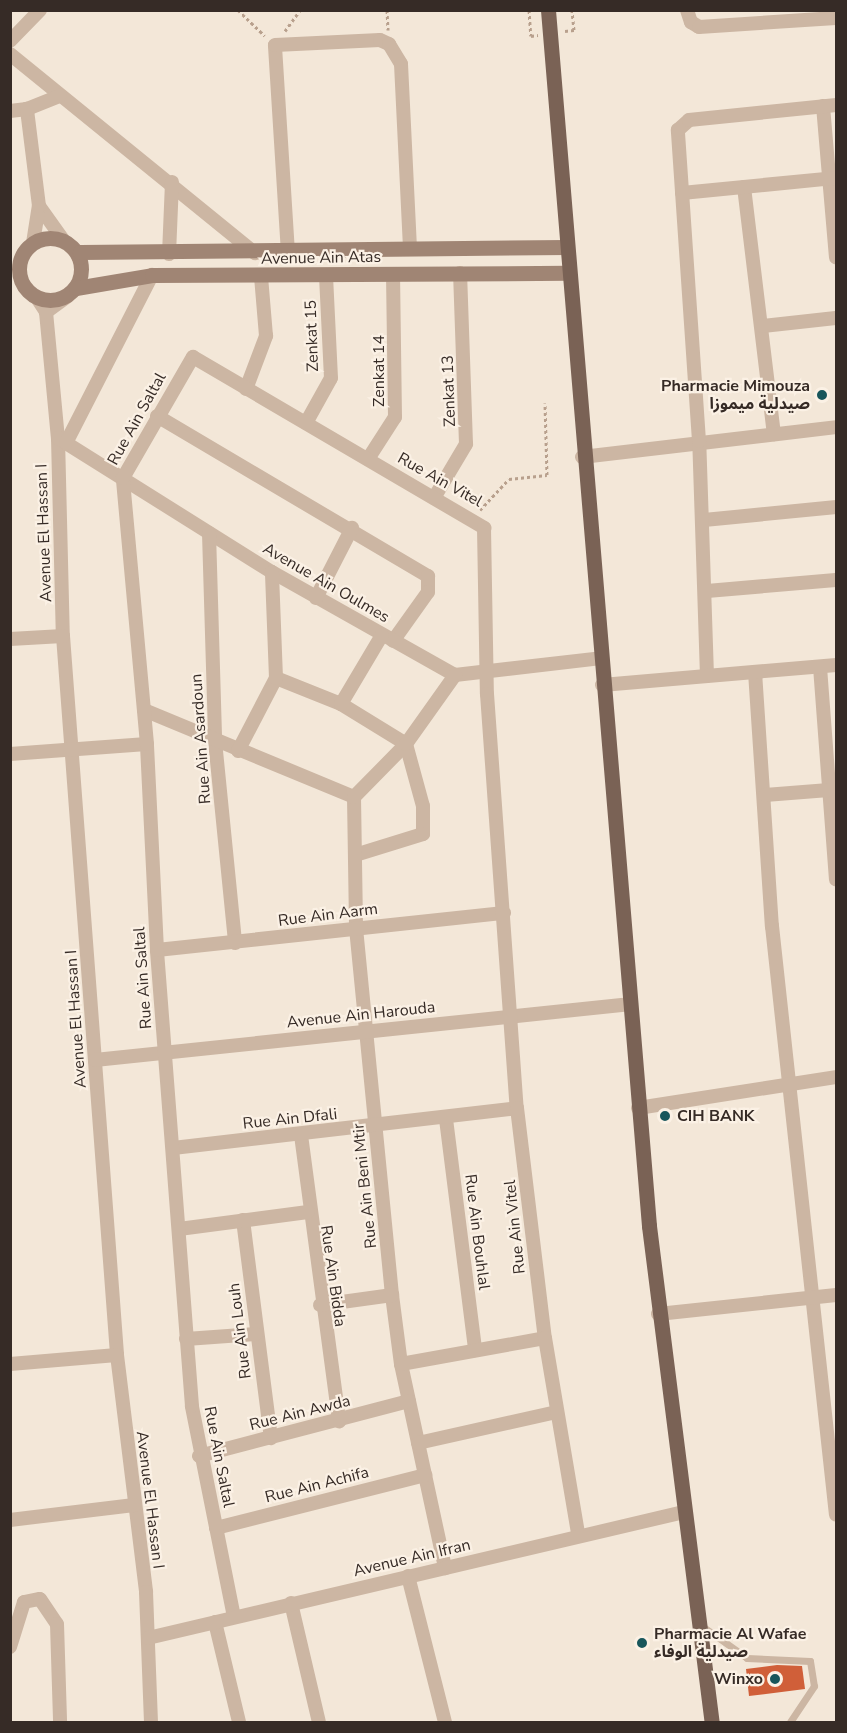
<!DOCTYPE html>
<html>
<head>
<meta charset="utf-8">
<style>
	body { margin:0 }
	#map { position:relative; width:847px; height:1733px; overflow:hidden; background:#f3e7d8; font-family:"Nunito Sans","Noto Sans Arabic",sans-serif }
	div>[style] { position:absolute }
	.building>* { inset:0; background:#d05f39 }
	.path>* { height:3px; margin-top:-1.5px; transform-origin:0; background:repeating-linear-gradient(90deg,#b8a08d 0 3px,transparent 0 6px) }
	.lane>* { height:7px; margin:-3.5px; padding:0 3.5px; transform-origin:3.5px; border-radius:3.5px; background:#ccb6a3 }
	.street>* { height:14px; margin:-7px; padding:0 7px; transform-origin:7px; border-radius:7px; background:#ccb6a3 }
	.secondary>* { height:15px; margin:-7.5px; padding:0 7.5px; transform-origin:7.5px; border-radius:7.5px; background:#a08574 }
	.secondary>.ring { margin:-7.5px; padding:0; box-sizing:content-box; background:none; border:15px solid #a08574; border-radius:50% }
	.primary>* { height:15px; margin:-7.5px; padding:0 7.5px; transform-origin:7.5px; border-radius:7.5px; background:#7a6255 }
	.dots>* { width:16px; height:16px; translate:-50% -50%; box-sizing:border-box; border:3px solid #fbf1e5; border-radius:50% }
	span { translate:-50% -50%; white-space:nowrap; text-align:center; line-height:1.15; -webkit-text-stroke:4.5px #fbf1e5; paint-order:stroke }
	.street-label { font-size:16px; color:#362b26 }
	.poi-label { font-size:16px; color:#362b26; font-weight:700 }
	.right { translate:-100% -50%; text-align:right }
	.left { translate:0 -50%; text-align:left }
	.frame { position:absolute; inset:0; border:12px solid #362b26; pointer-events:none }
</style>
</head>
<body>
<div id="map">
	<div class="building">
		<i style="clip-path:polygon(777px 1665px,802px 1666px,805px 1689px,749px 1696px,746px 1669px)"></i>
	</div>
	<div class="path">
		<i style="left:238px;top:10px;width:37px;rotate:44deg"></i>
		<i style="left:387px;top:10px;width:20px;rotate:87deg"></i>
		<i style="left:529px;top:10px;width:26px;rotate:86deg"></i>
		<i style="left:531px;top:36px;width:7px;rotate:-8deg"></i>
		<i style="left:285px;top:31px;width:26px;rotate:-54deg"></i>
		<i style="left:565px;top:31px;width:9px;rotate:-6deg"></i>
		<i style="left:574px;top:30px;width:20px;rotate:-96deg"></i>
		<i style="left:480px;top:510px;width:42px;rotate:-46.9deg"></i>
		<i style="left:509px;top:479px;width:38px;rotate:-6deg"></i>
		<i style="left:547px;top:475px;width:72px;rotate:-91.6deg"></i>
	</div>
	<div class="lane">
		<i style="left:702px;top:1626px;width:55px;rotate:35.4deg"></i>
		<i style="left:747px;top:1658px;width:63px;rotate:2.7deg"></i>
		<i style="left:810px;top:1661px;width:25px;rotate:81deg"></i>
		<i style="left:814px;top:1686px;width:43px;rotate:123.7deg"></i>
	</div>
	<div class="street">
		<i style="left:687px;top:10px;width:13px;rotate:72deg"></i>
		<i style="left:691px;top:22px;width:9px;rotate:32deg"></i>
		<i style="left:699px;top:27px;width:137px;rotate:-3.8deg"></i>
		<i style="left:10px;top:41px;width:43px;rotate:-45.9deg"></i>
		<i style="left:10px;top:54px;width:316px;rotate:39.1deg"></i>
		<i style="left:823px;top:106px;width:152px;rotate:85.1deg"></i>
		<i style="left:10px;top:111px;width:17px;rotate:-7deg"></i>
		<i style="left:744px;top:187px;width:249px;rotate:83.1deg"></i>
		<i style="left:682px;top:193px;width:155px;rotate:-5.6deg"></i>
		<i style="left:39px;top:206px;width:43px;rotate:54.5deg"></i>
		<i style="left:33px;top:243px;width:37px;rotate:-81deg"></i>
		<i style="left:39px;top:206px;width:98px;rotate:-97.1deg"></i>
		<i style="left:27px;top:109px;width:35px;rotate:-22deg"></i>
		<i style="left:288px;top:253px;width:208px;rotate:-93.6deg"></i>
		<i style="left:275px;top:45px;width:105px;rotate:-2.7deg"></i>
		<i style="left:380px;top:40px;width:10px;rotate:24deg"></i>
		<i style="left:389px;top:44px;width:23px;rotate:59deg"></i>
		<i style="left:401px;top:64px;width:185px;rotate:87.2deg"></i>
		<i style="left:169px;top:254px;width:72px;rotate:-87.6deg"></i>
		<i style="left:37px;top:298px;width:17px;rotate:57deg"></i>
		<i style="left:46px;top:312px;width:127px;rotate:84.6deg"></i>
		<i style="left:58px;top:438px;width:198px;rotate:88.6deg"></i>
		<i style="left:63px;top:636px;width:721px;rotate:85.7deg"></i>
		<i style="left:117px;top:1355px;width:239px;rotate:83deg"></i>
		<i style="left:146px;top:1592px;width:130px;rotate:87.8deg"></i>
		<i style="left:46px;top:312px;width:27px;rotate:-36deg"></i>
		<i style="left:763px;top:326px;width:73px;rotate:-6.3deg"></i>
		<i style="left:246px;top:389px;width:57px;rotate:-69.3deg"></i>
		<i style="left:266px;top:336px;width:59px;rotate:-94.8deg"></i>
		<i style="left:157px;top:416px;width:315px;rotate:30.6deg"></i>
		<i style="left:428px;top:576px;width:16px;rotate:90deg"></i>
		<i style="left:428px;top:592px;width:60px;rotate:125.5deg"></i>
		<i style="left:306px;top:423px;width:51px;rotate:-60.9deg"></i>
		<i style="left:331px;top:378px;width:101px;rotate:-92.8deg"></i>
		<i style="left:58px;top:438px;width:252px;rotate:32.1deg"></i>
		<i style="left:272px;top:572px;width:210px;rotate:29.4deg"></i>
		<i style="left:455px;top:675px;width:147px;rotate:-6.6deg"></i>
		<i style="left:66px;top:443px;width:189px;rotate:-62.9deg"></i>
		<i style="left:582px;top:457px;width:256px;rotate:-6.7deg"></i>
		<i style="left:368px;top:459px;width:50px;rotate:-57.3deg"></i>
		<i style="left:395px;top:417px;width:142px;rotate:-90.8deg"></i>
		<i style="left:434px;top:498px;width:63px;rotate:-59.3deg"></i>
		<i style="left:466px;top:444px;width:171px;rotate:-92deg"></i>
		<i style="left:704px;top:520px;width:133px;rotate:-5.6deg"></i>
		<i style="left:209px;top:533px;width:208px;rotate:88.3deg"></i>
		<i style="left:215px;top:741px;width:203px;rotate:84.3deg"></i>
		<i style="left:707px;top:591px;width:129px;rotate:-4.9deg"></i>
		<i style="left:316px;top:598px;width:79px;rotate:-62.8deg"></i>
		<i style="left:10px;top:639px;width:53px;rotate:-3.2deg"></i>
		<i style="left:820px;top:667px;width:213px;rotate:85.7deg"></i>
		<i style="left:755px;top:672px;width:255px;rotate:86.2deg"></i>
		<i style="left:772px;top:926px;width:592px;rotate:83.8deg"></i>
		<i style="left:707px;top:676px;width:235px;rotate:-91.9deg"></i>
		<i style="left:699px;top:441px;width:312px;rotate:-93.9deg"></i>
		<i style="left:678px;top:130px;width:15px;rotate:-42deg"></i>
		<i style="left:689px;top:120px;width:148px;rotate:-5.8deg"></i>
		<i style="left:276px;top:678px;width:70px;rotate:21.8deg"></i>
		<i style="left:341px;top:704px;width:76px;rotate:31.6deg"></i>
		<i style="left:406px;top:744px;width:64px;rotate:74.7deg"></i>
		<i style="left:423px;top:806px;width:28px;rotate:90deg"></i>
		<i style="left:423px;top:834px;width:71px;rotate:162.8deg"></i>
		<i style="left:602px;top:685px;width:235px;rotate:-4.9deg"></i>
		<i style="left:341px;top:704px;width:80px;rotate:-59.3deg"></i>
		<i style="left:144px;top:710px;width:227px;rotate:22.5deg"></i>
		<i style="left:238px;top:751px;width:82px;rotate:-62.5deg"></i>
		<i style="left:276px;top:678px;width:106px;rotate:-92.2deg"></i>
		<i style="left:10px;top:754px;width:137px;rotate:-4.2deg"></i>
		<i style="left:765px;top:795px;width:64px;rotate:-4.5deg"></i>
		<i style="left:354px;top:797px;width:131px;rotate:89.1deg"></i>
		<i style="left:356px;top:928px;width:369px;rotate:84.4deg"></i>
		<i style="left:392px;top:1295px;width:70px;rotate:82.6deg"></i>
		<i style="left:401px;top:1364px;width:209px;rotate:77.8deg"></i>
		<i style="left:354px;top:797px;width:74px;rotate:-45.5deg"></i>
		<i style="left:406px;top:744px;width:85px;rotate:-54.6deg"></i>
		<i style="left:157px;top:950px;width:349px;rotate:-6.1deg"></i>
		<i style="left:95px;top:1060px;width:539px;rotate:-5.96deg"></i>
		<i style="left:638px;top:1108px;width:200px;rotate:-8.9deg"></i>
		<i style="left:446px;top:1119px;width:233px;rotate:82.8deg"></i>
		<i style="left:301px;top:1135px;width:289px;rotate:82.4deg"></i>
		<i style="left:173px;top:1148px;width:346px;rotate:-6.6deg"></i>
		<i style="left:243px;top:1220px;width:220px;rotate:82.7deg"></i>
		<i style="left:179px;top:1229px;width:130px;rotate:-7.5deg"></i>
		<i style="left:320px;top:1305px;width:73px;rotate:-7.9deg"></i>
		<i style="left:658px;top:1314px;width:179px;rotate:-6.1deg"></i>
		<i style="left:186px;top:1339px;width:70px;rotate:-4.1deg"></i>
		<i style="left:10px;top:1364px;width:107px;rotate:-4.8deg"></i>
		<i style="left:401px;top:1364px;width:146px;rotate:-10.2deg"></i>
		<i style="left:418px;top:1443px;width:142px;rotate:-12.6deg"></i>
		<i style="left:199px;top:1456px;width:217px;rotate:-14.7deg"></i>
		<i style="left:10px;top:1520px;width:125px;rotate:-6.9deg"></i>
		<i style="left:216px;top:1528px;width:216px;rotate:-14.2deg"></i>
		<i style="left:408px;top:1576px;width:151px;rotate:75.8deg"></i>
		<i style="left:291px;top:1603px;width:122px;rotate:76.8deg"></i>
		<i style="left:234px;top:1617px;width:215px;rotate:-101.3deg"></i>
		<i style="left:192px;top:1406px;width:457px;rotate:-94.4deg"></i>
		<i style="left:157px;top:950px;width:206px;rotate:-92.8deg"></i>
		<i style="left:147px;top:744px;width:267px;rotate:-95.2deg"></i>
		<i style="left:123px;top:478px;width:140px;rotate:-60deg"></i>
		<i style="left:193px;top:357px;width:338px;rotate:30.4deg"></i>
		<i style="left:484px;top:528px;width:166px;rotate:89deg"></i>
		<i style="left:487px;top:694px;width:415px;rotate:85.9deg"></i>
		<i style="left:517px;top:1108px;width:232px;rotate:83.1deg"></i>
		<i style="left:545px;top:1338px;width:199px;rotate:80.4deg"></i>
		<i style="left:215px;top:1622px;width:103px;rotate:76.5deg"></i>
		<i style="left:148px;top:1638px;width:551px;rotate:-13.23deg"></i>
		<i style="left:10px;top:1647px;width:47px;rotate:-72.7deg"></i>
		<i style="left:24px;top:1602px;width:16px;rotate:-11deg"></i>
		<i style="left:40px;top:1599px;width:30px;rotate:56deg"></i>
		<i style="left:57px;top:1624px;width:98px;rotate:88.2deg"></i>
	</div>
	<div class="secondary">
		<i class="ring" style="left:19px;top:238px;width:47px;height:47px"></i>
		<i style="left:79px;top:257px;width:5px;rotate:-79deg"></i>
		<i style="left:80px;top:252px;width:487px;rotate:-0.6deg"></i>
		<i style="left:76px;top:288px;width:77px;rotate:-9.7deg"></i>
		<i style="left:152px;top:275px;width:416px;rotate:-0.3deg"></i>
	</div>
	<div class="primary">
		<i style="left:548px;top:10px;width:1220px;rotate:85.25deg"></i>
		<i style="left:649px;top:1226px;width:500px;rotate:82.8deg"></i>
	</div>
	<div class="dots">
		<i style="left:822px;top:395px;background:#18565b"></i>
		<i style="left:665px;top:1116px;background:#18565b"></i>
		<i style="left:642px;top:1643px;background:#18565b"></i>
		<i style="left:775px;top:1679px;background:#18565b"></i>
	</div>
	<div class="street-label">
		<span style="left:321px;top:258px;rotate:-1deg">Avenue Ain Atas</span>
		<span style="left:312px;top:336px;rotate:-92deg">Zenkat 15</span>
		<span style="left:379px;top:371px;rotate:-90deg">Zenkat 14</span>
		<span style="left:449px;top:391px;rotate:-92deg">Zenkat 13</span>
		<span style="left:137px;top:419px;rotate:-61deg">Rue Ain Saltal</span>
		<span style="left:440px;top:480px;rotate:29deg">Rue Ain Vitel</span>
		<span style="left:44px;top:533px;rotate:-92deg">Avenue El Hassan I</span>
		<span style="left:326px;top:583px;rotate:30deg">Avenue Ain Oulmes</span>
		<span style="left:201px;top:739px;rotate:-94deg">Rue Ain Asardoun</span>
		<span style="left:328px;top:915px;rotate:-7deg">Rue Ain Aarm</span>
		<span style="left:143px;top:978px;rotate:-94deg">Rue Ain Saltal</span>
		<span style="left:361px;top:1015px;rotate:-6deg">Avenue Ain Harouda</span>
		<span style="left:76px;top:1019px;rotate:-94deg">Avenue El Hassan I</span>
		<span style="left:290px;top:1119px;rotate:-6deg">Rue Ain Dfali</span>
		<span style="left:365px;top:1186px;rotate:-96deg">Rue Ain Beni Mtir</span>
		<span style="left:515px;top:1227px;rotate:-96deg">Rue Ain Vitel</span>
		<span style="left:477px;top:1232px;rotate:83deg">Rue Ain Bouhlal</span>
		<span style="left:333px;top:1276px;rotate:82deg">Rue Ain Bidda</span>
		<span style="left:240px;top:1331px;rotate:-97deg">Rue Ain Louh</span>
		<span style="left:300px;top:1413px;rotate:-14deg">Rue Ain Awda</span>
		<span style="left:219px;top:1457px;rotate:79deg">Rue Ain Saltal</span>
		<span style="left:317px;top:1485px;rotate:-14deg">Rue Ain Achifa</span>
		<span style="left:150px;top:1500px;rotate:83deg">Avenue El Hassan I</span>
		<span style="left:412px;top:1558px;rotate:-13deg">Avenue Ain Ifran</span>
	</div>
	<div class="poi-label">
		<span class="right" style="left:810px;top:395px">Pharmacie Mimouza<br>صيدلية ميموزا</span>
		<span class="left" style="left:677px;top:1116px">CIH BANK</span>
		<span class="left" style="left:654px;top:1643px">Pharmacie Al Wafae<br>صيدلية الوفاء</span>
		<span class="right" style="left:763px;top:1679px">Winxo</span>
	</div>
	<div class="frame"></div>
</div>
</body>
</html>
